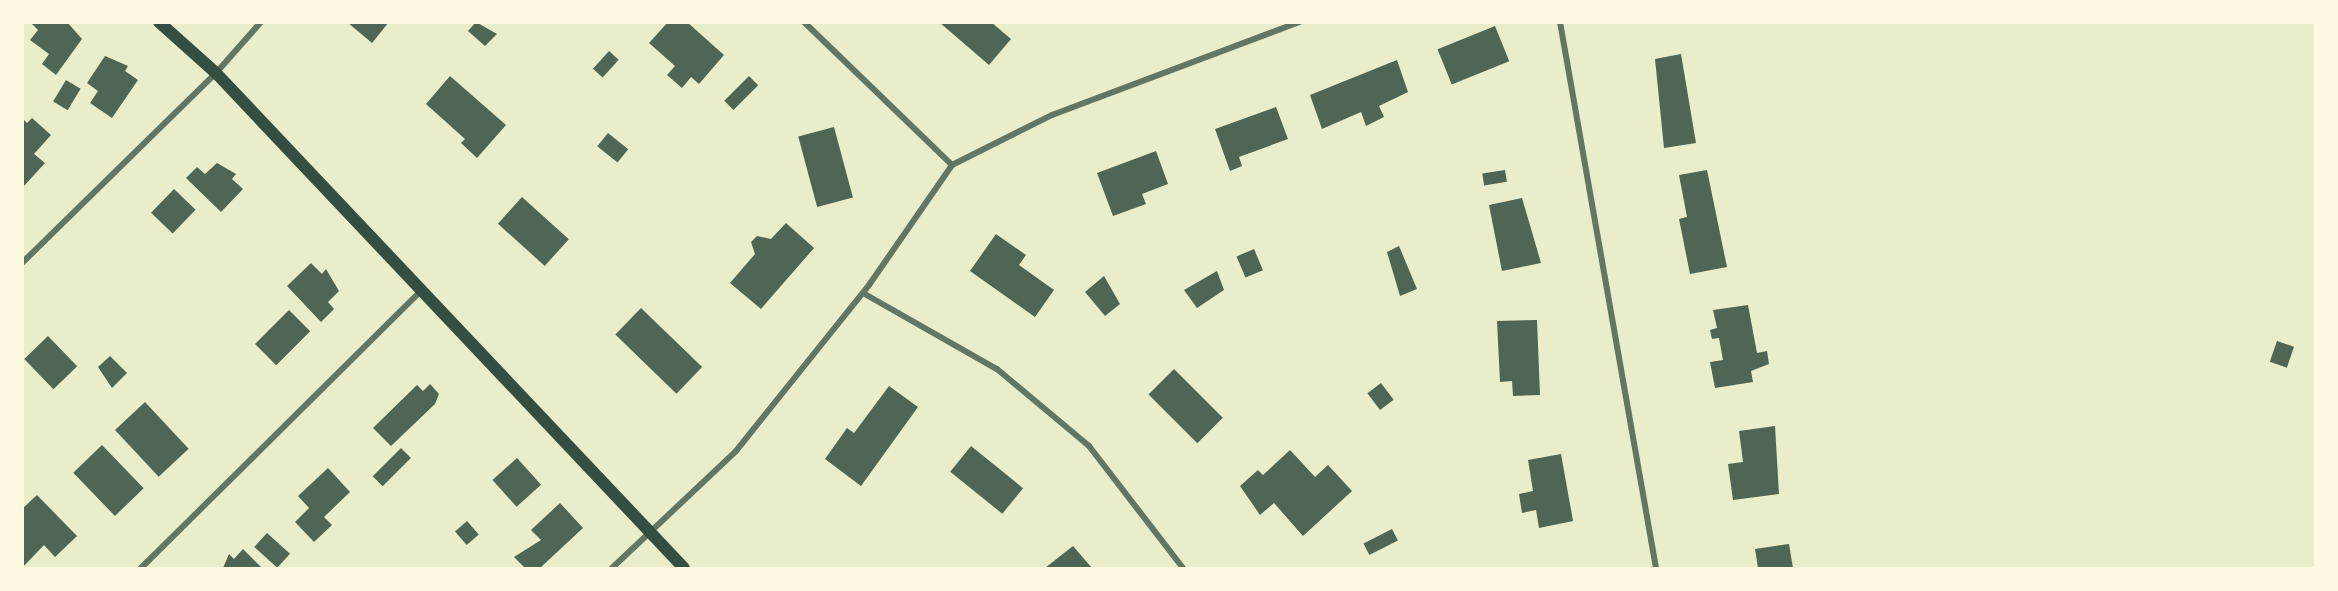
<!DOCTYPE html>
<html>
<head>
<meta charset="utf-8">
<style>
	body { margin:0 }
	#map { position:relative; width:2338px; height:591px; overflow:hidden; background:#e9edc9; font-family:"DM Sans",sans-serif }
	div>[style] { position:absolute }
	.building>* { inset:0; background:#4f6655; transform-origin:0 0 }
	.minor>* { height:6px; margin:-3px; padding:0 3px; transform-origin:3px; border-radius:3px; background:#617663 }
	.secondary>* { height:12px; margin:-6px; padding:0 6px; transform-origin:6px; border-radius:6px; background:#344e41 }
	span { translate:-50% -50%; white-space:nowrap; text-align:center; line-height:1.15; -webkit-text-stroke:5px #fefae0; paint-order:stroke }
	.frame { position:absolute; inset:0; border:24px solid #fefae0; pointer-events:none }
</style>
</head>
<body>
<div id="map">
	<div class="building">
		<i style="clip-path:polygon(30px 22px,67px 22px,82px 39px,56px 75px,42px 64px,49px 54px,30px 40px,38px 30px)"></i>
		<i style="clip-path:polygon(347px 22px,389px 22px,372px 43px)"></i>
		<i style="clip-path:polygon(476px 22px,497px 34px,485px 46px,468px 31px)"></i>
		<i style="clip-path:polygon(668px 22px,687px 22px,724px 55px,699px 84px,691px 77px,682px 88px,667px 75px,675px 66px,649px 43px)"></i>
		<i style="clip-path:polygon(939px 22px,991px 22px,1011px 39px,989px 65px)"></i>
		<i style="left:1495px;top:26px;width:38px;height:62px;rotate:68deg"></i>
		<i style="left:609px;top:51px;width:13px;height:24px;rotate:42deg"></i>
		<i style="clip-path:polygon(1681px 54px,1696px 143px,1664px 148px,1655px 59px)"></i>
		<i style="clip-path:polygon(105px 56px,128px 66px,125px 71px,138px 80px,112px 118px,90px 103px,98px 91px,87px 83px)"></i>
		<i style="clip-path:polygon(1397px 60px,1408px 92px,1379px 106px,1384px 117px,1366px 126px,1361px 112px,1322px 129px,1310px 95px)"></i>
		<i style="clip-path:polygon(450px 76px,506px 125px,477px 158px,461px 143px,465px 139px,426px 104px)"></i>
		<i style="left:749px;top:76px;width:13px;height:35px;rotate:45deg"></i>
		<i style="left:66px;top:80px;width:17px;height:25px;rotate:31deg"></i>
		<i style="clip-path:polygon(1276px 107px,1288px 139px,1239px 157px,1242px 166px,1230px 171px,1215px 129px)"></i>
		<i style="clip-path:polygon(22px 118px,27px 123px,32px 118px,51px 135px,34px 154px,45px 163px,24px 186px)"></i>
		<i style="left:834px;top:127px;width:73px;height:37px;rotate:75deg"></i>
		<i style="left:608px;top:133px;width:26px;height:17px;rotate:39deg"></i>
		<i style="clip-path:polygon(1156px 151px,1168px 184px,1142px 194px,1146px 204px,1113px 216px,1097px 173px)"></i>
		<i style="clip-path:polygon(217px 163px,236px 174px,232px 179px,243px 189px,221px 212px,186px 178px,197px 167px,205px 174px)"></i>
		<i style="left:1505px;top:170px;width:12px;height:23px;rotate:81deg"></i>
		<i style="clip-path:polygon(1707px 170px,1727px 267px,1690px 274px,1679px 219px,1687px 217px,1679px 175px)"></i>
		<i style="left:174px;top:189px;width:30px;height:33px;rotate:44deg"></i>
		<i style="left:522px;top:197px;width:63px;height:36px;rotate:42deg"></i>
		<i style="clip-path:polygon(1522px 198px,1541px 263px,1502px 271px,1489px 205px)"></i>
		<i style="clip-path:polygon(786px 223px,814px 248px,761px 309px,730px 283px,755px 254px,751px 242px,757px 236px,771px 239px)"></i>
		<i style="clip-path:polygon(996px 234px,1026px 255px,1019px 265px,1054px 290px,1035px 317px,970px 271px)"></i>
		<i style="clip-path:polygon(1399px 246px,1417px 289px,1400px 296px,1387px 252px)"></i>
		<i style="left:1254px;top:249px;width:23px;height:19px;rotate:67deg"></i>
		<i style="clip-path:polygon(311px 263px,322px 274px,326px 269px,339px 291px,328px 302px,334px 309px,321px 322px,287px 286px)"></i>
		<i style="clip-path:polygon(1217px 271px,1224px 290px,1197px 308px,1184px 290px)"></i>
		<i style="clip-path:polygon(1104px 276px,1120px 304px,1105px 316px,1085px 292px)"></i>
		<i style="clip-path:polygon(1748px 305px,1757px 353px,1767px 351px,1769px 364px,1751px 371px,1753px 382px,1715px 388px,1710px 362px,1723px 360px,1719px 338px,1712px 339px,1710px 330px,1717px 328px,1713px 310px)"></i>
		<i style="left:641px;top:308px;width:85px;height:37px;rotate:44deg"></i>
		<i style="left:289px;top:310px;width:30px;height:48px;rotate:45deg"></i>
		<i style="clip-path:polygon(1537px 320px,1540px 395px,1513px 396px,1512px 381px,1500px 382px,1497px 321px)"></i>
		<i style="left:48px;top:336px;width:42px;height:33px;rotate:46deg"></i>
		<i style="left:2277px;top:341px;width:18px;height:22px;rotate:19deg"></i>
		<i style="clip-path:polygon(110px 356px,127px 373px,112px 388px,98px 367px)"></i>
		<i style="left:1174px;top:369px;width:69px;height:36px;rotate:45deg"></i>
		<i style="left:1381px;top:383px;width:21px;height:17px;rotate:53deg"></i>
		<i style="clip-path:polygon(430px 384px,439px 394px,435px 404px,391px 446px,373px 428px,417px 385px,423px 391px)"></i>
		<i style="clip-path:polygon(889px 386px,918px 407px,861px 486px,825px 459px,847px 428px,854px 433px)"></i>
		<i style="left:145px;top:402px;width:64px;height:41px;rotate:47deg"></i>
		<i style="clip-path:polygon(1775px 426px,1779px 494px,1733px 500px,1728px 464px,1743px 462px,1739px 431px)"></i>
		<i style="left:102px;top:445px;width:60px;height:40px;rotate:46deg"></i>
		<i style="left:971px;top:446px;width:67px;height:33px;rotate:39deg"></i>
		<i style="left:401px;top:448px;width:14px;height:40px;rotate:45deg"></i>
		<i style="clip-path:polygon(1290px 450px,1315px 477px,1328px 465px,1352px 491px,1303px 536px,1274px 503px,1260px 515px,1240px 486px,1258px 470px,1263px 475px)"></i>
		<i style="clip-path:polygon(1561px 454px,1573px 521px,1539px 528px,1536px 510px,1522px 513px,1519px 494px,1533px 491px,1528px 460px)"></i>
		<i style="left:517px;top:458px;width:36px;height:33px;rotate:48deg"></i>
		<i style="clip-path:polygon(328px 468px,350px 492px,324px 517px,332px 525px,314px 542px,295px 522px,309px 508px,298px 496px)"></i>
		<i style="clip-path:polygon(37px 495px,77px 536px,55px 557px,44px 545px,22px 568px,22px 509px)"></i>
		<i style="clip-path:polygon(560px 503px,583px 528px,540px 568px,525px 568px,514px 557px,541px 540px,531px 530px)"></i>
		<i style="left:467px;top:521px;width:18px;height:16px;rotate:49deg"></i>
		<i style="left:1392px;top:529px;width:13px;height:32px;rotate:63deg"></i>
		<i style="left:267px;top:533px;width:31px;height:19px;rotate:42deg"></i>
		<i style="clip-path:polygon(1789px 544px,1793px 568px,1758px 568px,1755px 549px)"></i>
		<i style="clip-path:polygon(1073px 546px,1092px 568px,1045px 568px)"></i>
		<i style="clip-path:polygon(243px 549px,262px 568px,223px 568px,229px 554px,234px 559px)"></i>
	</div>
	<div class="minor">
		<i style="left:804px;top:22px;width:206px;rotate:44deg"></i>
		<i style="left:1560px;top:22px;width:554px;rotate:80.03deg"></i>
		<i style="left:22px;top:263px;width:272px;rotate:-44.4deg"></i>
		<i style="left:216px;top:73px;width:68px;rotate:-48.6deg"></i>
		<i style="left:863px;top:293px;width:154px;rotate:29.6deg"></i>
		<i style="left:997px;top:369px;width:120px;rotate:39.9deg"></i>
		<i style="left:1089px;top:446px;width:154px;rotate:52.4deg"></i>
		<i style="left:141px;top:568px;width:391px;rotate:-44.7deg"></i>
		<i style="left:612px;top:568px;width:170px;rotate:-43.3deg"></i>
		<i style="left:736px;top:451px;width:213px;rotate:-51.3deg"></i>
		<i style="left:869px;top:285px;width:146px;rotate:-55.3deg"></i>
		<i style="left:952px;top:165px;width:112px;rotate:-26.6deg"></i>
		<i style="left:1052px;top:115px;width:265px;rotate:-20.6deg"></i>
	</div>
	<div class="secondary">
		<i style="left:159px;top:22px;width:76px;rotate:41.8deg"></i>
		<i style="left:216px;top:73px;width:681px;rotate:46.61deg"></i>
	</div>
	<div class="frame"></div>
</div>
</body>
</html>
